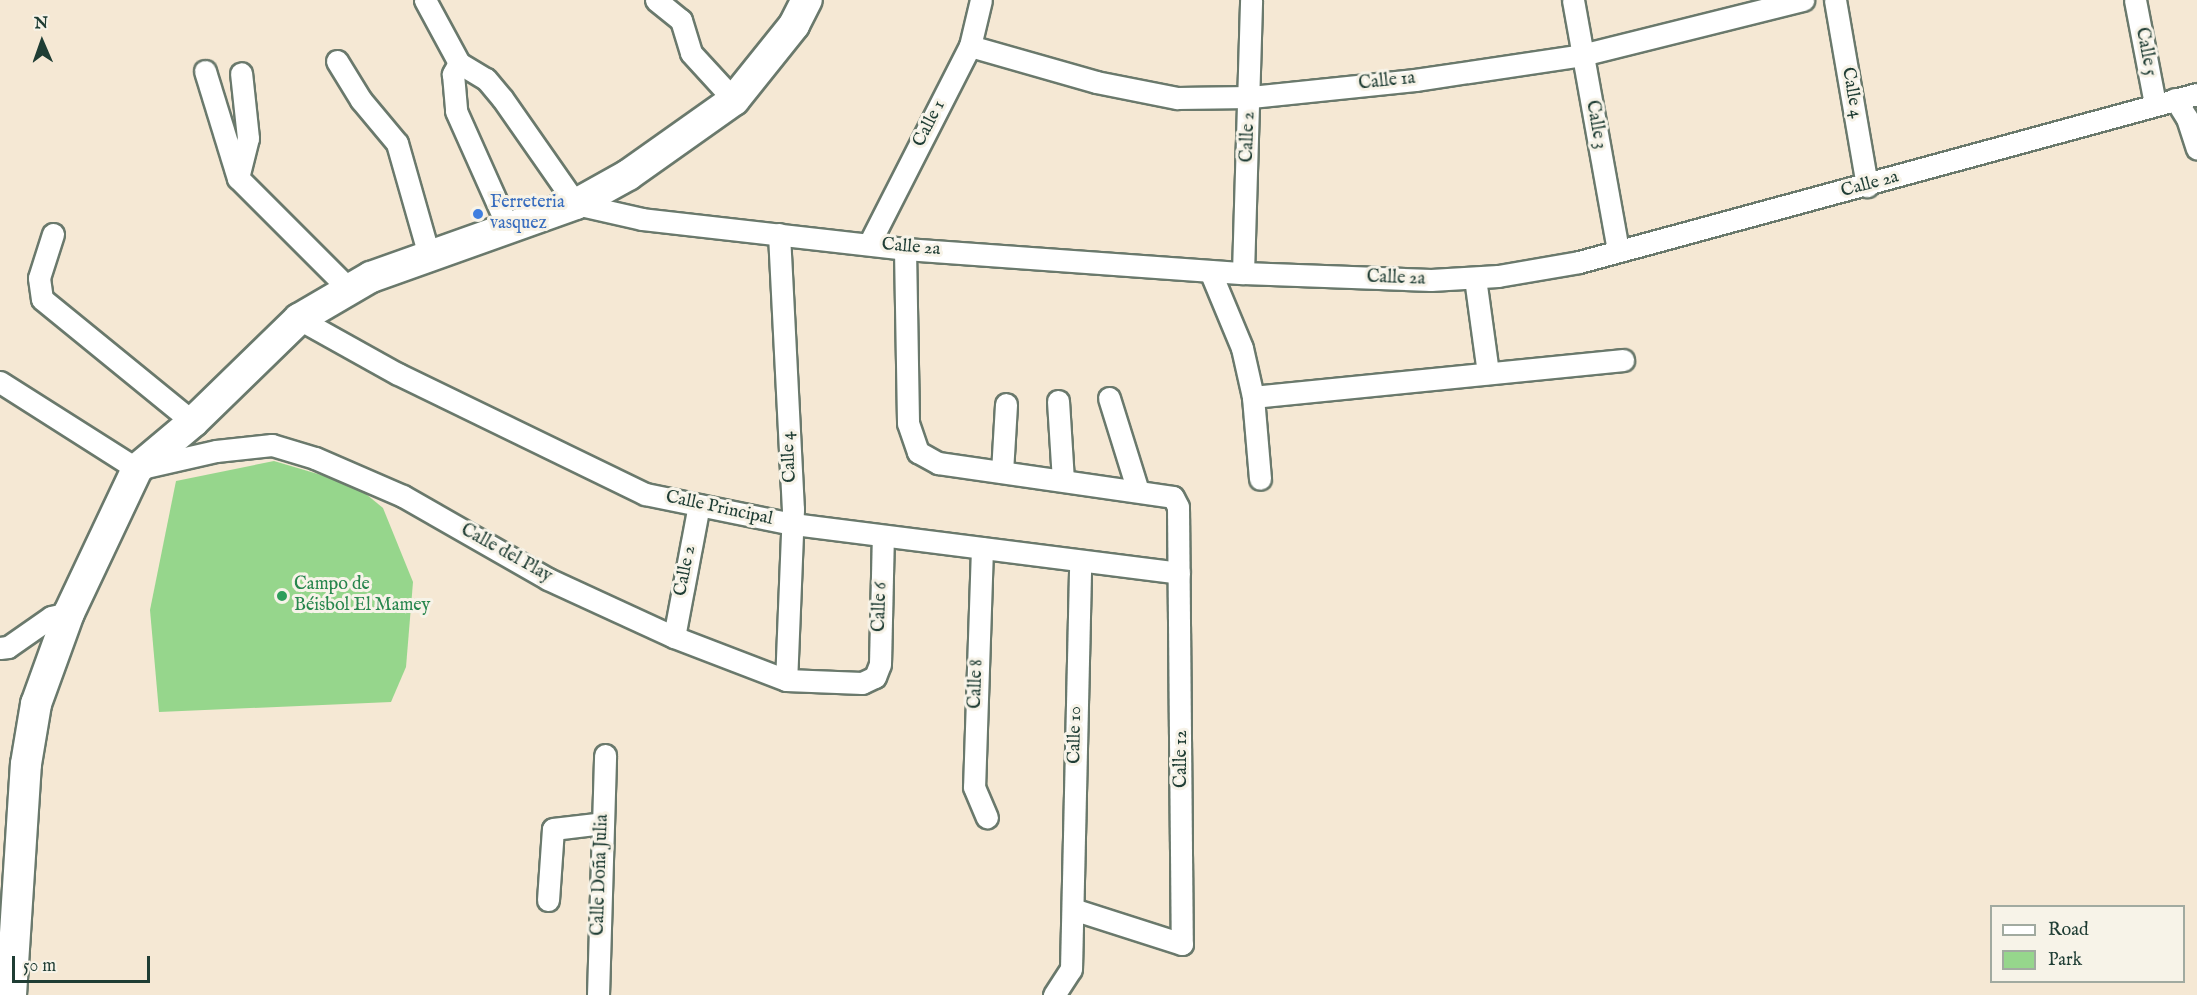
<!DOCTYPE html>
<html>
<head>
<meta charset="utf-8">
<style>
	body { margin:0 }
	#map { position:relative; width:2197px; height:995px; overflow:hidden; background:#f5e8d4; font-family:"IM FELL English",serif }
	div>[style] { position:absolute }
	.green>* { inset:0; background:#96d68c }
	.roads { filter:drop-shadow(2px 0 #6a796c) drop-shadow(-2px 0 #6a796c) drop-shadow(0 2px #6a796c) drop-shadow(0 -2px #6a796c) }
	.minor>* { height:21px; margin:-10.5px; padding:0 10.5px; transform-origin:10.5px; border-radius:10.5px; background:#fff }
	.secondary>* { height:30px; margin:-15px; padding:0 15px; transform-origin:15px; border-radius:15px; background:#fff }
	.dots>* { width:16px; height:16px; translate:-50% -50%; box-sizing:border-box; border:3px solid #f7f3e8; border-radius:50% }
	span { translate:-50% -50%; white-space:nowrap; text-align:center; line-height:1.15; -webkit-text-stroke:6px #f7f3e8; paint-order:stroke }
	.street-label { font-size:18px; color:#1f3d34 }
	.shop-label { font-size:18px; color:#366cbe }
	.left { translate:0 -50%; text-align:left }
	.leisure-label { font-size:18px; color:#27864d }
	.legend { position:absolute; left:1990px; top:905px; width:195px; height:78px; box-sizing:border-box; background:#f7f3e8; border:2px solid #a1aaa0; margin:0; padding:8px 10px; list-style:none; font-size:18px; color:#1f3d34 }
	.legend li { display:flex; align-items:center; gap:12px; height:30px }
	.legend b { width:30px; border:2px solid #a1aaa0 }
	.north { position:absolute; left:12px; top:12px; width:60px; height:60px; -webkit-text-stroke:4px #f7f3e8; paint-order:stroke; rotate:358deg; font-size:16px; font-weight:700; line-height:24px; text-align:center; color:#1f3d34 }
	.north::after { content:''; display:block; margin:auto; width:21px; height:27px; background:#1f3d34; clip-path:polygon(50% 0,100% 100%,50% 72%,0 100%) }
	.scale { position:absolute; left:12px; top:956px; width:138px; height:27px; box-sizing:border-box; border:3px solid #1f3d34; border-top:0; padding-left:8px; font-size:18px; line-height:21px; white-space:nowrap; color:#1f3d34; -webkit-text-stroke:4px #f7f3e8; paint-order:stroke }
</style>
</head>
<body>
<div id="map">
	<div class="green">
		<i style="clip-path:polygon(274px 461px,355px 485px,383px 508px,413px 582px,406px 667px,391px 702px,159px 712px,150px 610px,176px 481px)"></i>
	</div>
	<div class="roads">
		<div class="minor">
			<i style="left:425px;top:0;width:72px;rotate:61.6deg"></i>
			<i style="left:459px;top:63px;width:31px;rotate:31deg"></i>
			<i style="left:486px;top:79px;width:25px;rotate:50deg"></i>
			<i style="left:502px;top:98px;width:129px;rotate:55.1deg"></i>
			<i style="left:576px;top:204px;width:68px;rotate:12.8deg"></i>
			<i style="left:642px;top:219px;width:265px;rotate:6.5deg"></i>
			<i style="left:905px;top:249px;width:339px;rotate:4.1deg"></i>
			<i style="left:1243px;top:273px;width:188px;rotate:2.1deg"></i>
			<i style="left:1431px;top:280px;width:67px;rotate:-3.4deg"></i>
			<i style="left:1498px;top:276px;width:82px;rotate:-9.8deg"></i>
			<i style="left:1579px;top:262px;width:640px;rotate:-15.21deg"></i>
			<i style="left:656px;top:0;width:32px;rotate:39deg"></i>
			<i style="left:681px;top:20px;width:34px;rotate:73deg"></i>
			<i style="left:691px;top:53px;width:64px;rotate:47.5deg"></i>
			<i style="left:1573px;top:0;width:255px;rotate:79.8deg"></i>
			<i style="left:1835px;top:0;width:189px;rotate:80.2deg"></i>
			<i style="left:2135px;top:0;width:106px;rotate:79.1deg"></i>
			<i style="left:970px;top:46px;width:131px;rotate:15.9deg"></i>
			<i style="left:1096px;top:82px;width:83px;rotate:11.2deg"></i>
			<i style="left:1177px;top:98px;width:74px;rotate:-0.8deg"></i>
			<i style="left:1251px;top:97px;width:165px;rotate:-5.9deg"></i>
			<i style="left:1415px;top:80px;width:169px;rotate:-8.5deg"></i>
			<i style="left:1582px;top:55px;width:228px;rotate:-14deg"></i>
			<i style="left:337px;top:61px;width:46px;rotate:58.4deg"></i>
			<i style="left:361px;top:100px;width:56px;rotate:50.1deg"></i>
			<i style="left:397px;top:143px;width:116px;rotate:74.1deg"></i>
			<i style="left:459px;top:63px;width:13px;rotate:119deg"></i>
			<i style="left:453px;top:74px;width:37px;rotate:85deg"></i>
			<i style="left:456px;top:111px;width:127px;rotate:65.9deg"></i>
			<i style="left:205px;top:71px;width:112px;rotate:72.9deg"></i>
			<i style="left:238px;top:178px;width:157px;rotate:45deg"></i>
			<i style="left:2175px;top:99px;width:22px;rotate:58deg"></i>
			<i style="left:2187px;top:118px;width:32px;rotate:72deg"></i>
			<i style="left:238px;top:178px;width:41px;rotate:-76deg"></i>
			<i style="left:248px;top:138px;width:65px;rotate:-96.1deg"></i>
			<i style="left:53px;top:234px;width:46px;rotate:107.7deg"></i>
			<i style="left:39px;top:278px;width:21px;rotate:82deg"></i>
			<i style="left:42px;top:299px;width:195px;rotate:39.2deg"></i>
			<i style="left:779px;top:234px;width:275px;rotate:87.1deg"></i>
			<i style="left:793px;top:509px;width:171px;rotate:92.3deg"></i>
			<i style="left:869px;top:244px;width:222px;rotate:-63deg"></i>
			<i style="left:970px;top:46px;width:47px;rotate:-76.6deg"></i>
			<i style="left:905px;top:249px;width:174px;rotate:89deg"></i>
			<i style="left:908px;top:423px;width:31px;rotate:71deg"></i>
			<i style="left:918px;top:452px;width:23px;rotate:29deg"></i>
			<i style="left:938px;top:463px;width:237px;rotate:8.2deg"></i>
			<i style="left:1173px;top:497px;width:11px;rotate:63deg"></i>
			<i style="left:1178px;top:507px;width:437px;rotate:89.5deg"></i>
			<i style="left:1182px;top:944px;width:114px;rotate:-162.2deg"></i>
			<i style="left:1210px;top:271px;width:83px;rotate:67.4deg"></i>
			<i style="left:1242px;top:348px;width:50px;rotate:77.3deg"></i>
			<i style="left:1253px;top:397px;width:372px;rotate:-5.7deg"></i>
			<i style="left:1243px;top:273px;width:273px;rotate:-88.3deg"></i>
			<i style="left:1475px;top:278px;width:96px;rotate:82.2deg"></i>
			<i style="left:299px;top:319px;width:113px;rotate:29.1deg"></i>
			<i style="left:398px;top:374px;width:275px;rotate:25.9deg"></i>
			<i style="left:645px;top:494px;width:151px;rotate:11.5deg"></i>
			<i style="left:793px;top:524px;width:389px;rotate:7.2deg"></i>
			<i style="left:0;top:382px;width:162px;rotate:32.4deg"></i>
			<i style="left:137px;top:469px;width:81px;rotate:-12.8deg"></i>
			<i style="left:216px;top:451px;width:56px;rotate:-6.1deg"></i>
			<i style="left:272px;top:445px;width:45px;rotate:16.8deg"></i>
			<i style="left:315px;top:458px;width:96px;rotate:23.4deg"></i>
			<i style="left:403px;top:496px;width:167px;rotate:29.8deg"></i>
			<i style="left:548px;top:579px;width:139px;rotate:24.7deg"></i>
			<i style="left:674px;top:637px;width:120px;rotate:21deg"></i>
			<i style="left:786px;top:680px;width:76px;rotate:2.3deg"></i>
			<i style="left:862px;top:683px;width:14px;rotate:-25deg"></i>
			<i style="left:875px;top:677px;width:14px;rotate:-69deg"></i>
			<i style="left:880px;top:664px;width:128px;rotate:-88.7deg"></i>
			<i style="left:1253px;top:397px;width:82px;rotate:85.1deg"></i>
			<i style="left:1109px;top:398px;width:97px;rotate:72.7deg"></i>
			<i style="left:1058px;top:401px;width:79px;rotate:86.4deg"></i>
			<i style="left:1002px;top:472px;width:68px;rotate:-86.6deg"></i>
			<i style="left:982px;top:548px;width:239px;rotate:91.9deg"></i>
			<i style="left:974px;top:787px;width:33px;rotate:67deg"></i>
			<i style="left:674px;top:637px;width:134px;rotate:-79.3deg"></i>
			<i style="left:0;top:648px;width:8px;rotate:-7deg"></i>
			<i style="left:8px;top:647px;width:52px;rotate:-34.9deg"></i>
			<i style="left:51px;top:617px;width:18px;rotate:-13deg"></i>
			<i style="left:548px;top:900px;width:71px;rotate:-86deg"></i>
			<i style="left:553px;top:829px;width:50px;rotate:-6.8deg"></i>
			<i style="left:598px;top:995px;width:240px;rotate:-88.3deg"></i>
			<i style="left:1054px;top:995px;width:31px;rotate:-57deg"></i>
			<i style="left:1071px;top:969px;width:408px;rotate:-88.7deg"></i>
		</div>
		<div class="secondary">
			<i style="left:11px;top:995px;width:231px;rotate:-86.3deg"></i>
			<i style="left:26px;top:764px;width:61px;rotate:-80.5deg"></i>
			<i style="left:36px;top:704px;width:97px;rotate:-70.1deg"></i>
			<i style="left:69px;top:613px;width:159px;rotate:-64.7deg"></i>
			<i style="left:137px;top:469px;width:73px;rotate:-40deg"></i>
			<i style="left:193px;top:422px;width:148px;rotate:-44.2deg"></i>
			<i style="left:299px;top:319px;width:83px;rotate:-30.3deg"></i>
			<i style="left:371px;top:277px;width:218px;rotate:-19.6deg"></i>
			<i style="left:576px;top:204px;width:60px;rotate:-29.1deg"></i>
			<i style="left:628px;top:175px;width:130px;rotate:-35.3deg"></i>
			<i style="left:734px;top:100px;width:96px;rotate:-51.3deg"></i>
			<i style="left:794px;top:25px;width:28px;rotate:-63deg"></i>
		</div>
	</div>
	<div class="dots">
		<i style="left:478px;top:214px;background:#3f7fe0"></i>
		<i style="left:282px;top:596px;background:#2e9e5b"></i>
	</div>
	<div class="street-label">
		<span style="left:2145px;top:52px;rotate:79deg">Calle 5</span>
		<span style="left:1387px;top:82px;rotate:-6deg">Calle 1a</span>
		<span style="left:1851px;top:93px;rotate:80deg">Calle 4</span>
		<span style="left:930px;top:124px;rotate:-63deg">Calle 1</span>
		<span style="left:1595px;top:125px;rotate:80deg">Calle 3</span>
		<span style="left:1249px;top:137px;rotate:-88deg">Calle 2</span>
		<span style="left:1870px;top:185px;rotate:-15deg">Calle 2a</span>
		<span style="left:911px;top:248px;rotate:5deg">Calle 2a</span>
		<span style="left:1396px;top:279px;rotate:2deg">Calle 2a</span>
		<span style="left:790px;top:457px;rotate:-93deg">Calle 4</span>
		<span style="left:719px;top:509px;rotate:12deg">Calle Principal</span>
		<span style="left:506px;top:554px;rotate:29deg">Calle del Play</span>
		<span style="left:686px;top:571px;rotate:-79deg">Calle 2</span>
		<span style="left:881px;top:607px;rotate:-88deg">Calle 6</span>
		<span style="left:977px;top:684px;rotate:-88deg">Calle 8</span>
		<span style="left:1076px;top:735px;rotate:-89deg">Calle 10</span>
		<span style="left:1182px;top:759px;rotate:-90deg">Calle 12</span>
		<span style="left:601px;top:875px;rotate:-88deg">Calle Doña Julia</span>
	</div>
	<div class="shop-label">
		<span class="left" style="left:490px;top:214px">Ferreteria<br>vasquez</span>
	</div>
	<div class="leisure-label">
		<span class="left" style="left:294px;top:596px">Campo de<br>Béisbol El Mamey</span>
	</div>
	<ul class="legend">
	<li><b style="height:8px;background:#fff"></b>Road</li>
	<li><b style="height:16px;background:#96d68c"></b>Park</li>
	</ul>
	<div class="north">N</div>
	<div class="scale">50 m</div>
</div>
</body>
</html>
